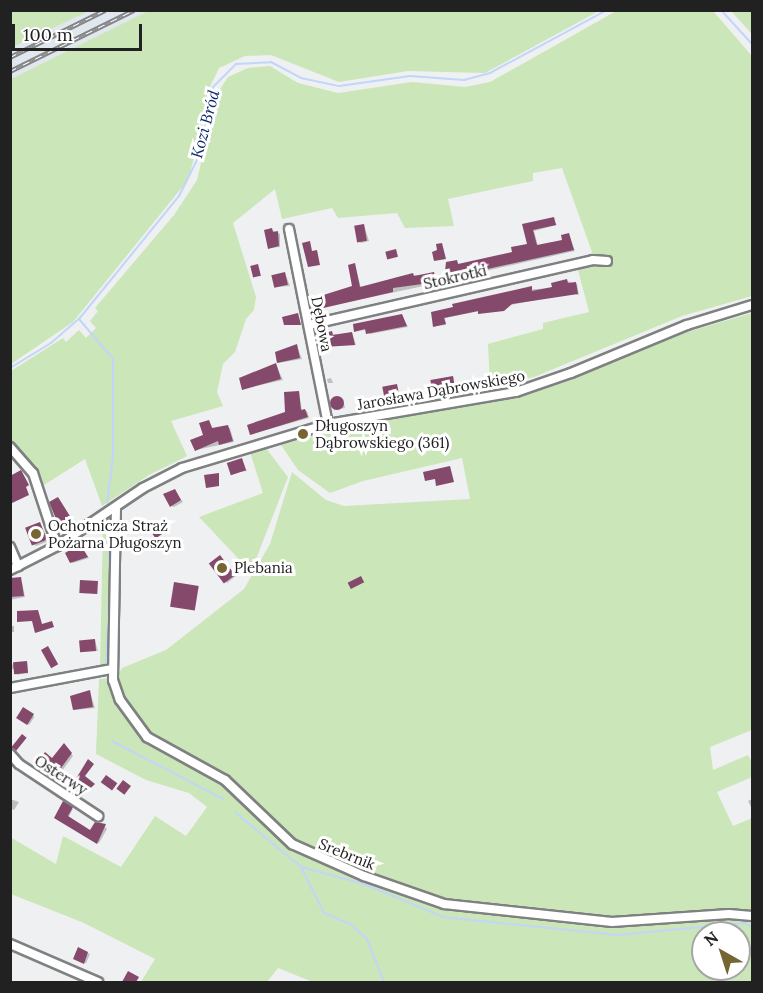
<!DOCTYPE html>
<html>
<head>
<meta charset="utf-8">
<style>
	body { margin:0 }
	#map { position:relative; width:763px; height:993px; overflow:hidden; background:#eff0f1; font-family:Lora,serif }
	div>[style] { position:absolute }
	.built>* { inset:0; background:#e0e7ee }
	.green>* { inset:0; background:#cbe6b8 }
	.shadow>* { inset:0; background:#0003; transform-origin:0 0 }
	.stream>* { height:2px; margin:-1px; padding:0 1px; transform-origin:1px; border-radius:1px; background:#c2d5fa }
	.building>* { inset:0; background:#85496b; transform-origin:0 0 }
	.round { border-radius:50% }
	.roads { filter:drop-shadow(2px 0 #7f8081) drop-shadow(-2px 0 #7f8081) drop-shadow(0 2px #7f8081) drop-shadow(0 -2px #7f8081) }
	.minor>* { height:8px; margin:-4px; padding:0 4px; transform-origin:4px; border-radius:4px; background:#fff }
	.rail>* { height:4.5px; margin-top:-2.25px; transform-origin:0; background:repeating-linear-gradient(90deg,#fff 0 7px,#848485 0 14px); box-sizing:border-box; border-block:2px solid #848485 }
	.dots>* { width:16px; height:16px; translate:-50% -50%; box-sizing:border-box; border:3px solid #fff; border-radius:50% }
	span { translate:-50% -50%; white-space:nowrap; text-align:center; line-height:1.15; -webkit-text-stroke:6px #fff; paint-order:stroke }
	.street-label { font-size:15px; color:#212121 }
	.poi-label { font-size:15px; color:#212121 }
	.left { translate:0 -50%; text-align:left }
	.water-label { font-size:16px; color:#0e286c; font-style:italic }
	.frame { position:absolute; inset:0; border:12px solid #212121; pointer-events:none }
	.north { position:absolute; left:691px; top:921px; width:60px; height:60px; box-sizing:border-box; background:#fff; border:2px solid #a6a6a6; border-radius:50%; rotate:321deg; font-size:16px; font-weight:700; line-height:24px; text-align:center; color:#212121 }
	.north::after { content:''; display:block; margin:auto; width:21px; height:27px; background:#766533; clip-path:polygon(50% 0,100% 100%,50% 72%,0 100%) }
	.scale { position:absolute; left:12px; top:24px; width:130px; height:27px; box-sizing:border-box; border:3px solid #212121; border-top:0; padding-left:8px; font-size:18px; line-height:21px; white-space:nowrap; color:#212121; -webkit-text-stroke:4px #fff; paint-order:stroke }
</style>
</head>
<body>
<div id="map">
	<div class="built">
		<i style="clip-path:polygon(89px 11px,148px 11px,11px 79px,10px 48px)"></i>
	</div>
	<div class="green">
		<i style="clip-path:polygon(11px 10px,89px 10px,89px 11px,11px 48px)"></i>
		<i style="clip-path:polygon(618px 10px,713px 11px,752px 56px,752px 296px,682px 316px,534px 377px,490px 386px,488px 344px,543px 329px,543px 323px,589px 312px,578px 270px,592px 252px,562px 168px,533px 173px,533px 181px,448px 199px,454px 226px,405px 228px,397px 213px,338px 218px,332px 208px,282px 219px,275px 189px,233px 223px,256px 297px,254px 310px,246px 319px,235px 352px,223px 364px,217px 392px,223px 406px,171px 421px,187px 456px,149px 475px,102px 506px,85px 459px,44px 485px,11px 441px,11px 371px,63px 338px,66px 342px,79px 330px,86px 338px,96px 328px,90px 321px,98px 311px,95px 308px,174px 215px,197px 180px,217px 94px,228px 77px,248px 68px,270px 66px,298px 83px,338px 93px,412px 82px,465px 87px,490px 82px)"></i>
		<i style="clip-path:polygon(148px 11px,148px 10px,599px 11px,485px 73px,408px 71px,339px 82px,271px 55px,245px 56px,219px 68px,207px 93px,206px 113px,188px 180px,73px 322px,11px 364px,11px 79px)"></i>
		<i style="clip-path:polygon(731px 11px,752px 11px,752px 34px)"></i>
		<i style="clip-path:polygon(evenodd,752px 313px,752px 730px,710px 747px,713px 770px,748px 755px,752px 763px,752px 777px,717px 792px,733px 826px,752px 818px,752px 982px,313px 982px,278px 968px,267px 982px,141px 982px,155px 959px,84px 923px,11px 894px,10px 837px,56px 864px,63px 836px,121px 867px,155px 816px,186px 836px,207px 807px,189px 793px,146px 780px,96px 754px,99px 679px,116px 678px,122px 668px,166px 650px,244px 589px,270px 544px,292px 472px,326px 500px,344px 506px,470px 499px,462px 458px,363px 481px,330px 493px,298px 470px,281px 445px,342px 428px,530px 394px,687px 332px,752px 313px,703px 933px,739px 933px,739px 969px,703px 969px,703px 933px)"></i>
		<i style="clip-path:polygon(265px 447px,288px 477px,251px 572px,199px 517px,263px 493px,250px 452px)"></i>
		<i style="clip-path:polygon(112px 520px,115px 527px,109px 661px,100px 668px,103px 525px)"></i>
	</div>
	<div class="shadow">
		<i style="clip-path:polygon(553px 219px,557px 225px,534px 231px,538px 246px,563px 241px,569px 235px,575px 251px,463px 276px,459px 280px,450px 276px,448px 263px,457px 261px,459px 265px,513px 253px,529px 245px,524px 226px)"></i>
		<i style="clip-path:polygon(364px 225px,369px 241px,361px 243px,358px 241px)"></i>
		<i style="clip-path:polygon(272px 230px,280px 234px,280px 247px,270px 248px)"></i>
		<i style="clip-path:polygon(355px 265px,361px 288px,402px 276px,434px 274px,438px 283px,320px 308px,354px 287px)"></i>
		<i style="clip-path:polygon(285px 273px,290px 286px,276px 287px)"></i>
		<i style="clip-path:polygon(567px 281px,577px 284px,579px 295px,571px 293px,445px 318px,446px 325px,435px 326px,432px 313px,519px 290px,554px 288px)"></i>
		<i style="clip-path:polygon(402px 316px,408px 327px,370px 334px,367px 330px,355px 331px)"></i>
		<i style="clip-path:polygon(352px 333px,356px 345px,325px 346px,323px 335px)"></i>
		<i style="clip-path:polygon(297px 346px,302px 359px,278px 363px)"></i>
		<i style="clip-path:polygon(276px 365px,283px 380px,243px 389px)"></i>
		<i style="clip-path:polygon(331px 378px,333px 383px,328px 383px,327px 379px)"></i>
		<i style="clip-path:polygon(397px 386px,402px 400px,386px 401px)"></i>
		<i style="clip-path:polygon(299px 392px,302px 411px,307px 411px,309px 418px,251px 434px,287px 413px)"></i>
		<i style="clip-path:polygon(332px 398px,343px 399px,345px 408px,334px 410px)"></i>
		<i style="clip-path:polygon(209px 421px,213px 429px,230px 428px,234px 442px,196px 450px)"></i>
		<i style="clip-path:polygon(242px 460px,247px 471px,231px 473px)"></i>
		<i style="clip-path:polygon(175px 491px,183px 502px,174px 507px,172px 506px)"></i>
		<i style="clip-path:polygon(58px 498px,74px 523px,64px 531px,62px 530px)"></i>
		<i style="clip-path:polygon(40px 523px,49px 541px,36px 546px,34px 545px)"></i>
		<i style="clip-path:polygon(80px 546px,89px 558px,73px 563px,71px 561px)"></i>
		<i style="clip-path:polygon(220px 557px,236px 576px,227px 583px,225px 581px)"></i>
		<i style="clip-path:polygon(22px 582px,25px 597px,10px 600px,10px 585px)"></i>
		<i style="left:10px;top:626px;width:4px;height:6px"></i>
		<i style="clip-path:polygon(95px 641px,98px 651px,81px 651px)"></i>
		<i style="clip-path:polygon(27px 662px,28px 672px,17px 675px,15px 669px,10px 669px,10px 665px)"></i>
		<i style="clip-path:polygon(90px 692px,95px 708px,74px 710px)"></i>
		<i style="left:23px;top:709px;width:14px;height:10px;rotate:34deg"></i>
		<i style="clip-path:polygon(64px 745px,73px 756px,56px 779px,44px 771px)"></i>
		<i style="clip-path:polygon(10px 799px,19px 802px,14px 810px,10px 808px)"></i>
		<i style="clip-path:polygon(752px 799px,752px 806px,751px 807px,748px 801px)"></i>
		<i style="clip-path:polygon(64px 803px,73px 809px,68px 818px,90px 832px,96px 823px,103px 824px,107px 829px,99px 843px,56px 818px)"></i>
		<i style="left:78px;top:949px;width:13px;height:10px;rotate:23deg"></i>
	</div>
	<div class="stream">
		<i style="left:721px;top:10px;width:46px;rotate:47.6deg"></i>
		<i style="left:79px;top:319px;width:52px;rotate:49.6deg"></i>
		<i style="left:113px;top:359px;width:98px;rotate:90deg"></i>
		<i style="left:113px;top:457px;width:46px;rotate:97.4deg"></i>
		<i style="left:10px;top:368px;width:48px;rotate:-31.4deg"></i>
		<i style="left:51px;top:343px;width:37px;rotate:-41deg"></i>
		<i style="left:79px;top:319px;width:159px;rotate:-50.9deg"></i>
		<i style="left:179px;top:196px;width:47px;rotate:-63.4deg"></i>
		<i style="left:200px;top:154px;width:68px;rotate:-79deg"></i>
		<i style="left:213px;top:87px;width:33px;rotate:-45deg"></i>
		<i style="left:236px;top:64px;width:35px;rotate:-3deg"></i>
		<i style="left:271px;top:62px;width:34px;rotate:28deg"></i>
		<i style="left:301px;top:78px;width:39px;rotate:12deg"></i>
		<i style="left:339px;top:86px;width:72px;rotate:-8deg"></i>
		<i style="left:410px;top:76px;width:54px;rotate:4.2deg"></i>
		<i style="left:464px;top:80px;width:27px;rotate:-15deg"></i>
		<i style="left:490px;top:73px;width:133px;rotate:-28.3deg"></i>
		<i style="left:107px;top:523px;width:54px;rotate:86.8deg"></i>
		<i style="left:108px;top:616px;width:21px;rotate:-87deg"></i>
		<i style="left:106px;top:662px;width:36px;rotate:-87deg"></i>
		<i style="left:112px;top:741px;width:125px;rotate:27.6deg"></i>
		<i style="left:236px;top:813px;width:85px;rotate:39.7deg"></i>
		<i style="left:301px;top:867px;width:65px;rotate:15.1deg"></i>
		<i style="left:364px;top:884px;width:86px;rotate:22.7deg"></i>
		<i style="left:443px;top:917px;width:175px;rotate:5.9deg"></i>
		<i style="left:617px;top:935px;width:128px;rotate:-5.4deg"></i>
		<i style="left:744px;top:923px;width:9px;rotate:27deg"></i>
		<i style="left:301px;top:867px;width:51px;rotate:63.4deg"></i>
		<i style="left:324px;top:913px;width:28px;rotate:23deg"></i>
		<i style="left:350px;top:924px;width:23px;rotate:41deg"></i>
		<i style="left:367px;top:939px;width:46px;rotate:68.4deg"></i>
	</div>
	<div class="building">
		<i style="clip-path:polygon(554px 217px,556px 225px,533px 230px,537px 245px,562px 240px,561px 235px,569px 233px,574px 250px,460px 275px,457px 280px,445px 271px,446px 262px,457px 260px,458px 264px,512px 252px,511px 247px,527px 244px,522px 224px)"></i>
		<i style="left:364px;top:224px;width:17px;height:10px;rotate:80deg"></i>
		<i style="clip-path:polygon(272px 228px,273px 232px,278px 231px,279px 246px,268px 249px,264px 230px)"></i>
		<i style="clip-path:polygon(310px 241px,312px 251px,317px 250px,320px 265px,308px 267px,302px 243px)"></i>
		<i style="clip-path:polygon(442px 243px,446px 259px,434px 261px,432px 252px,437px 250px,436px 244px)"></i>
		<i style="left:396px;top:249px;width:8px;height:11px;rotate:76deg"></i>
		<i style="clip-path:polygon(355px 263px,360px 287px,413px 273px,414px 276px,434px 272px,437px 282px,393px 288px,393px 292px,319px 309px,317px 297px,352px 286px,348px 265px)"></i>
		<i style="left:258px;top:264px;width:12px;height:8px;rotate:76deg"></i>
		<i style="left:285px;top:272px;width:13px;height:14px;rotate:77deg"></i>
		<i style="clip-path:polygon(567px 279px,568px 283px,576px 282px,578px 294px,512px 304px,504px 311px,478px 314px,478px 311px,444px 318px,446px 324px,433px 327px,431px 312px,453px 307px,452px 304px,532px 286px,532px 291px,552px 287px,551px 283px)"></i>
		<i style="clip-path:polygon(298px 313px,301px 325px,284px 325px,282px 317px)"></i>
		<i style="clip-path:polygon(402px 314px,407px 326px,366px 334px,365px 329px,354px 332px,353px 324px)"></i>
		<i style="clip-path:polygon(332px 331px,333px 335px,352px 332px,355px 345px,324px 347px,321px 334px)"></i>
		<i style="clip-path:polygon(297px 344px,300px 358px,277px 363px,275px 352px)"></i>
		<i style="clip-path:polygon(276px 363px,281px 379px,242px 390px,239px 378px)"></i>
		<i style="left:453px;top:376px;width:11px;height:23px;rotate:80deg"></i>
		<i style="left:397px;top:384px;width:16px;height:15px;rotate:79deg"></i>
		<i style="clip-path:polygon(299px 391px,301px 410px,305px 409px,308px 417px,250px 435px,247px 425px,285px 412px,284px 392px)"></i>
		<i class="round" style="left:330px;top:396px;width:14px;height:14px"></i>
		<i style="clip-path:polygon(209px 420px,212px 428px,228px 425px,233px 441px,219px 445px,218px 441px,195px 451px,190px 440px,203px 435px,199px 423px)"></i>
		<i style="left:242px;top:458px;width:13px;height:16px;rotate:72deg"></i>
		<i style="clip-path:polygon(450px 466px,454px 482px,436px 486px,435px 479px,425px 481px,423px 472px)"></i>
		<i style="clip-path:polygon(21px 470px,29px 485px,26px 487px,29px 495px,10px 504px,10px 476px)"></i>
		<i style="clip-path:polygon(219px 473px,219px 486px,206px 488px,204px 475px)"></i>
		<i style="clip-path:polygon(175px 489px,181px 500px,170px 507px,163px 494px)"></i>
		<i style="clip-path:polygon(58px 497px,73px 521px,61px 531px,49px 502px)"></i>
		<i style="left:40px;top:522px;width:19px;height:16px;rotate:69deg"></i>
		<i style="left:157px;top:523px;width:12px;height:10px;rotate:55deg"></i>
		<i style="clip-path:polygon(80px 544px,88px 557px,70px 563px,65px 553px)"></i>
		<i style="left:220px;top:555px;width:25px;height:14px;rotate:53deg"></i>
		<i style="left:361px;top:576px;width:7px;height:15px;rotate:63deg"></i>
		<i style="clip-path:polygon(21px 577px,24px 596px,10px 597px,10px 578px)"></i>
		<i style="left:80px;top:580px;width:18px;height:13px;rotate:3deg"></i>
		<i style="left:174px;top:582px;width:25px;height:25px;rotate:9deg"></i>
		<i style="clip-path:polygon(38px 610px,42px 624px,52px 621px,54px 627px,35px 633px,32px 621px,17px 622px,17px 611px)"></i>
		<i style="left:95px;top:639px;width:12px;height:16px;rotate:85deg"></i>
		<i style="left:48px;top:646px;width:21px;height:8px;rotate:61deg"></i>
		<i style="left:27px;top:661px;width:12px;height:14px;rotate:85deg"></i>
		<i style="clip-path:polygon(90px 690px,93px 707px,73px 710px,70px 696px)"></i>
		<i style="left:23px;top:707px;width:13px;height:13px;rotate:32deg"></i>
		<i style="left:22px;top:734px;width:6px;height:17px;rotate:39deg"></i>
		<i style="clip-path:polygon(64px 743px,72px 753px,53px 779px,42px 771px,47px 764px,40px 759px,45px 752px,52px 758px)"></i>
		<i style="clip-path:polygon(88px 759px,94px 764px,85px 776px,95px 784px,81px 797px,71px 787px)"></i>
		<i style="left:106px;top:775px;width:14px;height:9px;rotate:36deg"></i>
		<i style="left:123px;top:780px;width:10px;height:11px;rotate:37deg"></i>
		<i style="clip-path:polygon(63px 801px,73px 807px,68px 816px,90px 830px,95px 822px,106px 824px,97px 844px,54px 818px)"></i>
		<i style="clip-path:polygon(78px 947px,88px 952px,84px 964px,73px 959px)"></i>
		<i style="clip-path:polygon(128px 971px,139px 977px,136px 982px,122px 982px)"></i>
	</div>
	<div class="roads">
		<div class="minor">
			<i style="left:289px;top:229px;width:199px;rotate:78.7deg"></i>
			<i style="left:309px;top:325px;width:291px;rotate:-12.9deg"></i>
			<i style="left:593px;top:260px;width:14px;rotate:4deg"></i>
			<i style="left:10px;top:447px;width:35px;rotate:49deg"></i>
			<i style="left:33px;top:473px;width:77px;rotate:71.8deg"></i>
			<i style="left:116px;top:507px;width:173px;rotate:91deg"></i>
			<i style="left:113px;top:680px;width:21px;rotate:71deg"></i>
			<i style="left:120px;top:700px;width:46px;rotate:53.9deg"></i>
			<i style="left:147px;top:737px;width:89px;rotate:28.9deg"></i>
			<i style="left:225px;top:780px;width:93px;rotate:43.7deg"></i>
			<i style="left:292px;top:844px;width:79px;rotate:24deg"></i>
			<i style="left:364px;top:876px;width:85px;rotate:19.3deg"></i>
			<i style="left:444px;top:904px;width:169px;rotate:6.1deg"></i>
			<i style="left:612px;top:922px;width:117px;rotate:-3.9deg"></i>
			<i style="left:729px;top:914px;width:23px;rotate:5deg"></i>
			<i style="left:10px;top:547px;width:21px;rotate:67deg"></i>
			<i style="left:10px;top:570px;width:53px;rotate:-27.1deg"></i>
			<i style="left:57px;top:546px;width:104px;rotate:-34deg"></i>
			<i style="left:143px;top:488px;width:44px;rotate:-27.1deg"></i>
			<i style="left:182px;top:468px;width:152px;rotate:-16.8deg"></i>
			<i style="left:328px;top:424px;width:191px;rotate:-9.7deg"></i>
			<i style="left:516px;top:392px;width:58px;rotate:-19.1deg"></i>
			<i style="left:571px;top:373px;width:126px;rotate:-22.5deg"></i>
			<i style="left:687px;top:325px;width:68px;rotate:-17.1deg"></i>
			<i style="left:10px;top:688px;width:104px;rotate:-10.6deg"></i>
			<i style="left:10px;top:754px;width:13px;rotate:48deg"></i>
			<i style="left:19px;top:764px;width:95px;rotate:33.4deg"></i>
			<i style="left:10px;top:944px;width:96px;rotate:23.4deg"></i>
		</div>
	</div>
	<div class="rail">
		<i style="left:10px;top:57px;width:106px;rotate:-26.3deg"></i>
		<i style="left:10px;top:71px;width:138px;rotate:-26.2deg"></i>
	</div>
	<div class="dots">
		<i style="left:303px;top:434px;background:#766533"></i>
		<i style="left:36px;top:534px;background:#766533"></i>
		<i style="left:222px;top:568px;background:#766533"></i>
	</div>
	<div class="street-label">
		<span style="left:455px;top:277px;rotate:-13deg">Stokrotki</span>
		<span style="left:322px;top:324px;rotate:79deg">Dębowa</span>
		<span style="left:441px;top:390px;rotate:-10deg">Jarosława Dąbrowskiego</span>
		<span style="left:61px;top:775px;rotate:33deg">Osterwy</span>
		<span style="left:347px;top:854px;rotate:22deg">Srebrnik</span>
	</div>
	<div class="poi-label">
		<span class="left" style="left:315px;top:434px">Długoszyn<br>Dąbrowskiego (361)</span>
		<span class="left" style="left:48px;top:534px">Ochotnicza Straż<br>Pożarna Długoszyn</span>
		<span class="left" style="left:234px;top:568px">Plebania</span>
	</div>
	<div class="water-label">
		<span style="left:205px;top:124px;rotate:-75deg">Kozi Bród</span>
	</div>
	<div class="frame"></div>
	<div class="north">N</div>
	<div class="scale">100 m</div>
</div>
</body>
</html>
